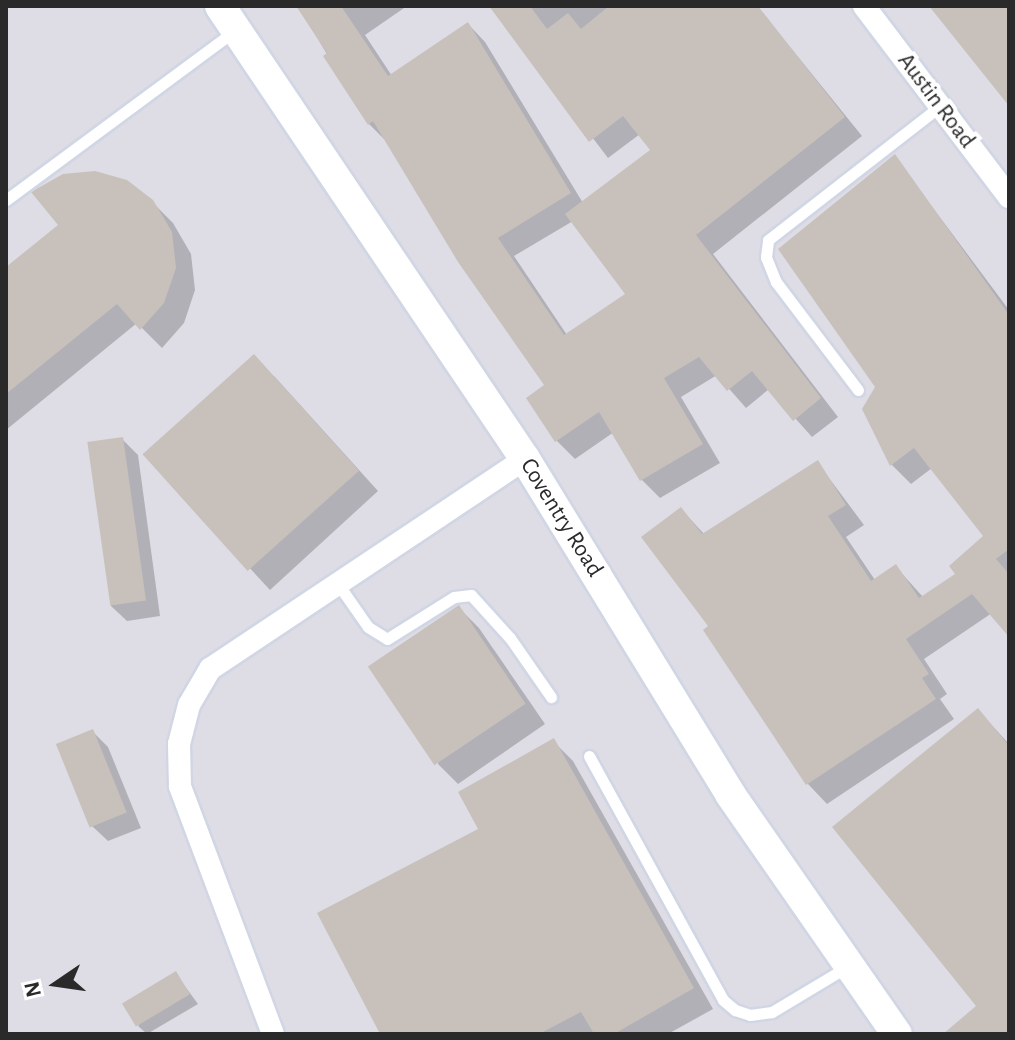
<!DOCTYPE html>
<html>
<head>
<meta charset="utf-8">
<style>
	body { margin:0 }
	#map { position:relative; width:1015px; height:1040px; overflow:hidden; background:#ede4db; font-family:"Alegreya Sans",sans-serif }
	div>[style] { position:absolute }
	.industrial>* { inset:0; background:#dedce5; transform-origin:0 0 }
	.shadow>* { inset:0; background:#0003 }
	.building>* { inset:0; background:#c8c1bb; transform-origin:0 0 }
	.roads { filter:drop-shadow(2px 0 #d1d6e4) drop-shadow(-2px 0 #d1d6e4) drop-shadow(0 2px #d1d6e4) drop-shadow(0 -2px #d1d6e4) }
	.lane>* { height:11px; margin:-5.5px; padding:0 5.5px; transform-origin:5.5px; border-radius:5.5px; background:#fff }
	.street>* { height:22px; margin:-11px; padding:0 11px; transform-origin:11px; border-radius:11px; background:#fff }
	.secondary>* { height:30px; margin:-15px; padding:0 15px; transform-origin:15px; border-radius:15px; background:#fff }
	span { translate:-50% -50%; white-space:nowrap; text-align:center; line-height:1.15; -webkit-text-stroke:8px #fff; paint-order:stroke }
	.street-label { font-size:24px; color:#2a2a2a }
	.frame { position:absolute; inset:0; border:8px solid #2a2a2a; pointer-events:none }
	.north { position:absolute; left:16px; top:944px; width:80px; height:80px; -webkit-text-stroke:6px #fff; paint-order:stroke; rotate:257deg; font-size:22px; font-weight:700; line-height:32px; text-align:center; color:#2a2a2a }
	.north::after { content:''; display:block; margin:auto; width:28px; height:36px; background:#2a2a2a; clip-path:polygon(50% 0,100% 100%,50% 72%,0 100%) }
</style>
</head>
<body>
<div id="map">
	<div class="industrial">
		<i style="left:6px;top:6px;width:1003px;height:1028px"></i>
	</div>
	<div class="shadow">
		<i style="clip-path:polygon(evenodd,298px 6px,407px 6px,365px 35px,392px 76px,468px 24px,485px 42px,583px 203px,653px 151px,640px 134px,608px 158px,492px 6px,757px 6px,862px 136px,713px 254px,838px 417px,812px 437px,769px 389px,746px 408px,717px 375px,681px 397px,720px 463px,660px 498px,642px 480px,614px 432px,575px 459px,557px 441px,547px 386px,388px 143px,369px 124px,298px 6px,573px 221px,627px 294px,567px 335px,514px 256px,573px 221px)"></i>
		<i style="clip-path:polygon(895px 157px,1009px 310px,1009px 633px,992px 613px,924px 659px,947px 694px,940px 699px,954px 719px,827px 804px,808px 784px,705px 630px,711px 627px,681px 509px,705px 535px,817px 462px,864px 525px,846px 537px,875px 580px,896px 567px,923px 597px,958px 574px,986px 536px,932px 468px,911px 484px,892px 465px,864px 409px,878px 387px)"></i>
		<i style="clip-path:polygon(152px 202px,173px 223px,191px 254px,195px 290px,184px 323px,162px 348px,137px 323px,6px 430px,6px 270px)"></i>
		<i style="clip-path:polygon(274px 376px,378px 491px,270px 590px,146px 456px)"></i>
		<i style="clip-path:polygon(122px 439px,138px 455px,160px 616px,127px 621px,111px 606px)"></i>
		<i style="clip-path:polygon(459px 608px,479px 628px,545px 724px,458px 784px,438px 764px)"></i>
		<i style="clip-path:polygon(978px 710px,1009px 744px,1009px 1034px,957px 1034px,979px 1006px)"></i>
		<i style="clip-path:polygon(93px 732px,108px 747px,141px 828px,108px 841px,92px 826px)"></i>
		<i style="clip-path:polygon(553px 741px,573px 761px,713px 1009px,668px 1034px,382px 1034px)"></i>
		<i style="clip-path:polygon(176px 974px,198px 1004px,147px 1034px,138px 1026px)"></i>
	</div>
	<div class="building">
		<i style="clip-path:polygon(296px 6px,341px 6px,388px 76px,468px 22px,571px 193px,498px 238px,564px 335px,625px 294px,565px 214px,650px 150px,623px 116px,589px 142px,489px 6px,530px 6px,547px 29px,568px 13px,581px 29px,609px 6px,758px 6px,845px 117px,696px 235px,821px 398px,793px 421px,752px 371px,727px 391px,699px 357px,664px 378px,703px 444px,640px 481px,599px 412px,555px 442px,526px 398px,544px 385px,458px 262px,373px 121px,368px 125px,323px 56px,327px 53px)"></i>
		<i style="clip-path:polygon(929px 6px,1009px 6px,1009px 106px)"></i>
		<i style="clip-path:polygon(895px 154px,1009px 315px,1009px 549px,996px 559px,1009px 574px,1009px 637px,972px 594px,906px 639px,929px 674px,922px 678px,936px 699px,806px 785px,703px 630px,708px 626px,641px 537px,681px 507px,702px 534px,818px 460px,846px 505px,828px 516px,871px 581px,896px 564px,919px 598px,955px 574px,949px 566px,983px 536px,914px 448px,890px 466px,862px 409px,875px 387px,778px 249px)"></i>
		<i style="clip-path:polygon(95px 171px,127px 180px,153px 200px,172px 232px,176px 268px,164px 303px,140px 330px,117px 304px,6px 394px,6px 267px,58px 225px,31px 192px,63px 174px)"></i>
		<i style="left:254px;top:354px;width:157px;height:150px;rotate:48deg"></i>
		<i style="left:123px;top:437px;width:165px;height:36px;rotate:82deg"></i>
		<i style="left:459px;top:605px;width:119px;height:110px;rotate:56deg"></i>
		<i style="clip-path:polygon(978px 708px,1009px 746px,1009px 1034px,943px 1034px,976px 1006px,832px 827px)"></i>
		<i style="left:93px;top:729px;width:90px;height:40px;rotate:68deg"></i>
		<i style="clip-path:polygon(554px 738px,694px 988px,614px 1034px,594px 1034px,581px 1012px,539px 1034px,380px 1034px,317px 913px,478px 829px,458px 792px)"></i>
		<i style="left:176px;top:971px;width:27px;height:63px;rotate:59deg"></i>
	</div>
	<div class="roads">
		<div class="lane">
			<i style="left:6px;top:200px;width:286px;rotate:-36.5deg"></i>
			<i style="left:858px;top:390px;width:136px;rotate:-127.2deg"></i>
			<i style="left:776px;top:282px;width:27px;rotate:-112deg"></i>
			<i style="left:766px;top:257px;width:17px;rotate:-83deg"></i>
			<i style="left:768px;top:240px;width:218px;rotate:-37.9deg"></i>
			<i style="left:338px;top:584px;width:52px;rotate:55.1deg"></i>
			<i style="left:368px;top:627px;width:22px;rotate:32deg"></i>
			<i style="left:387px;top:639px;width:79px;rotate:-32.1deg"></i>
			<i style="left:454px;top:597px;width:17px;rotate:-7deg"></i>
			<i style="left:471px;top:595px;width:58px;rotate:47.8deg"></i>
			<i style="left:510px;top:638px;width:72px;rotate:55.2deg"></i>
			<i style="left:589px;top:756px;width:278px;rotate:61.2deg"></i>
			<i style="left:723px;top:1000px;width:16px;rotate:40deg"></i>
			<i style="left:735px;top:1010px;width:16px;rotate:18deg"></i>
			<i style="left:750px;top:1015px;width:22px;rotate:-8deg"></i>
			<i style="left:772px;top:1012px;width:87px;rotate:-31deg"></i>
		</div>
		<div class="street">
			<i style="left:864px;top:6px;width:240px;rotate:52.8deg"></i>
			<i style="left:273px;top:1034px;width:265px;rotate:-110.6deg"></i>
			<i style="left:180px;top:786px;width:42px;rotate:-91.4deg"></i>
			<i style="left:179px;top:744px;width:40px;rotate:-75.6deg"></i>
			<i style="left:189px;top:705px;width:42px;rotate:-59.7deg"></i>
			<i style="left:210px;top:669px;width:379px;rotate:-33.7deg"></i>
		</div>
		<div class="secondary">
			<i style="left:220px;top:6px;width:546px;rotate:56.05deg"></i>
			<i style="left:525px;top:459px;width:393px;rotate:58.5deg"></i>
			<i style="left:730px;top:794px;width:292px;rotate:55.2deg"></i>
		</div>
	</div>
	<div class="street-label">
		<span style="left:936px;top:101px;rotate:53deg">Austin Road</span>
		<span style="left:561px;top:518px;rotate:58deg">Coventry Road</span>
	</div>
	<div class="frame"></div>
	<div class="north">N</div>
</div>
</body>
</html>
